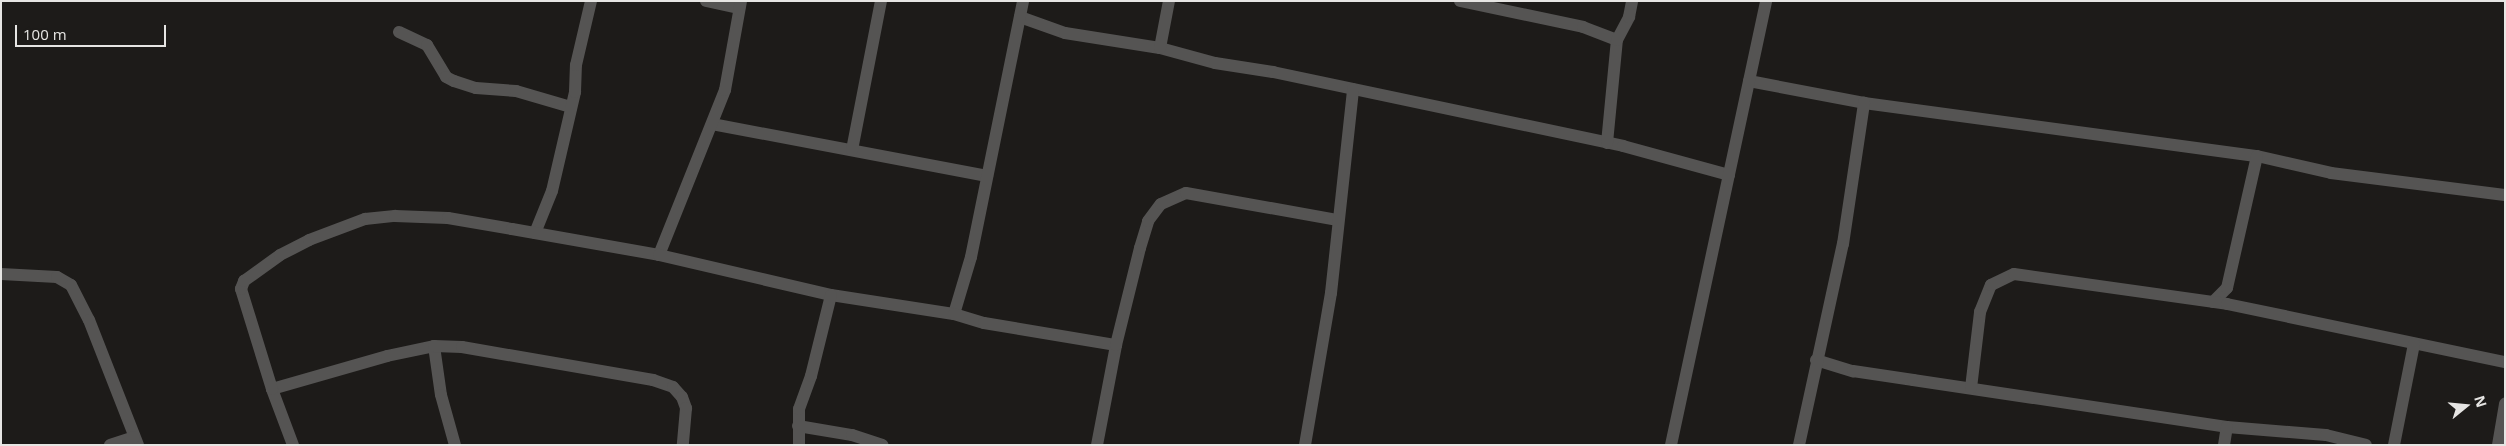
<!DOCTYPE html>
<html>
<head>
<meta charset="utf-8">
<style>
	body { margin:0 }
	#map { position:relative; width:2506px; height:446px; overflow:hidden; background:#1d1b19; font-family:"Open Sans",sans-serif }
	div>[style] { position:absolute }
	.minor>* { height:12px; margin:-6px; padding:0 6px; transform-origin:6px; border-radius:6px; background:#555453 }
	span { translate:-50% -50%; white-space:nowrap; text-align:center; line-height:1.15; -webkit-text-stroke:5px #1d1b19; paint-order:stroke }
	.frame { position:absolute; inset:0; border:2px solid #e6e5e3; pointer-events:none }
	.north { position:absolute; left:2441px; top:381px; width:50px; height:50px; -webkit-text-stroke:4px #1d1b19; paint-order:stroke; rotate:73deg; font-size:14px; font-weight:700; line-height:20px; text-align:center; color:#e6e5e3 }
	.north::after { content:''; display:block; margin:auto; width:18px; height:22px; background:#e6e5e3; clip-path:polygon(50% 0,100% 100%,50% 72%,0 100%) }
	.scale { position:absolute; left:15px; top:25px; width:151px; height:22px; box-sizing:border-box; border:2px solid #e6e5e3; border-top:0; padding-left:6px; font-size:15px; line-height:18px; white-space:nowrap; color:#e6e5e3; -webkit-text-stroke:4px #1d1b19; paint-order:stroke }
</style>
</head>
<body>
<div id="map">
	<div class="minor">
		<i style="left:706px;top:1px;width:34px;rotate:12deg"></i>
		<i style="left:1460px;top:1px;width:126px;rotate:11.9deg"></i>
		<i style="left:1583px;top:27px;width:36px;rotate:21deg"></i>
		<i style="left:1020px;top:17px;width:48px;rotate:19.6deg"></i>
		<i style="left:1065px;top:33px;width:96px;rotate:9deg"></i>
		<i style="left:1160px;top:48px;width:57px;rotate:15.3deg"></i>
		<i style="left:1215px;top:63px;width:59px;rotate:8.8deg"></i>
		<i style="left:1273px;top:72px;width:358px;rotate:11.9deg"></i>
		<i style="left:1623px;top:146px;width:110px;rotate:15.3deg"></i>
		<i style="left:399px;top:32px;width:31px;rotate:25deg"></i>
		<i style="left:427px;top:45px;width:37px;rotate:59deg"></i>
		<i style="left:446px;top:77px;width:9px;rotate:27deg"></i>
		<i style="left:454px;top:81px;width:23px;rotate:18deg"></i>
		<i style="left:476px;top:88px;width:40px;rotate:4.3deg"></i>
		<i style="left:516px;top:91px;width:57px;rotate:16.2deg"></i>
		<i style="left:1160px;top:48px;width:48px;rotate:-79.2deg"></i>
		<i style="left:1749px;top:81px;width:117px;rotate:10.8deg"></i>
		<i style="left:1864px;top:103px;width:397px;rotate:7.7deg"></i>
		<i style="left:2257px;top:156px;width:76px;rotate:12.9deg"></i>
		<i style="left:2331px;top:173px;width:175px;rotate:7.2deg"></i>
		<i style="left:712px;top:124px;width:280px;rotate:10.7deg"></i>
		<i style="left:1607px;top:143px;width:103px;rotate:-84.5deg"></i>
		<i style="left:1617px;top:40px;width:26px;rotate:-62deg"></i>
		<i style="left:1629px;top:17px;width:16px;rotate:-79deg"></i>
		<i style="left:852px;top:150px;width:152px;rotate:-79deg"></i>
		<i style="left:535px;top:233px;width:45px;rotate:-68deg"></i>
		<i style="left:552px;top:191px;width:102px;rotate:-76.9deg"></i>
		<i style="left:575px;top:92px;width:27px;rotate:-88deg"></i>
		<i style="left:576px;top:65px;width:66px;rotate:-76.8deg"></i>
		<i style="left:659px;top:255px;width:178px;rotate:-68.2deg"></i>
		<i style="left:725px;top:90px;width:90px;rotate:-79.8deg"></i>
		<i style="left:1px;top:274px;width:56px;rotate:3.1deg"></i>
		<i style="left:57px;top:277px;width:16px;rotate:30deg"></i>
		<i style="left:71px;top:285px;width:39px;rotate:63deg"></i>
		<i style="left:89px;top:320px;width:134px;rotate:68.6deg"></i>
		<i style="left:2213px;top:302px;width:20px;rotate:-45deg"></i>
		<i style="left:2227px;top:288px;width:135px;rotate:-77.2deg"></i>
		<i style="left:954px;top:314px;width:59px;rotate:-73.4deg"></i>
		<i style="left:971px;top:257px;width:261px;rotate:-78.5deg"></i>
		<i style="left:434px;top:346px;width:49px;rotate:81.9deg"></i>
		<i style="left:441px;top:395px;width:52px;rotate:74.4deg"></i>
		<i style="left:1816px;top:360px;width:39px;rotate:17deg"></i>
		<i style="left:1853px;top:371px;width:61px;rotate:8.5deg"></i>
		<i style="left:1913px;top:380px;width:317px;rotate:8.5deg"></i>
		<i style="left:2227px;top:427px;width:99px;rotate:4.6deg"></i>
		<i style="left:2326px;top:435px;width:41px;rotate:14deg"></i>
		<i style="left:1971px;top:388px;width:77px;rotate:-83.2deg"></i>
		<i style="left:1980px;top:312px;width:29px;rotate:-68deg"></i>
		<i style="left:1991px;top:285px;width:25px;rotate:-26deg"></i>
		<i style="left:2014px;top:274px;width:215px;rotate:8deg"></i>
		<i style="left:2227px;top:304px;width:284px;rotate:11.8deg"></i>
		<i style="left:272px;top:389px;width:120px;rotate:-16deg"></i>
		<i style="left:387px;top:356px;width:48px;rotate:-12deg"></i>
		<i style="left:434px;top:346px;width:28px;rotate:2deg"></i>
		<i style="left:462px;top:347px;width:194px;rotate:9.8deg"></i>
		<i style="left:653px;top:380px;width:21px;rotate:19deg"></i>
		<i style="left:673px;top:387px;width:13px;rotate:48deg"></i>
		<i style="left:682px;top:397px;width:12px;rotate:70deg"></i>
		<i style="left:686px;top:408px;width:37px;rotate:95deg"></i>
		<i style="left:798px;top:426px;width:55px;rotate:9.5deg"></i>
		<i style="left:852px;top:435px;width:32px;rotate:18deg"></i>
		<i style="left:110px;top:445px;width:25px;rotate:-18deg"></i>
		<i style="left:293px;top:445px;width:60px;rotate:-110.6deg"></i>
		<i style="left:272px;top:389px;width:105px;rotate:-107.2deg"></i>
		<i style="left:241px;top:289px;width:9px;rotate:-69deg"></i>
		<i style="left:244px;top:281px;width:44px;rotate:-35.8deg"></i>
		<i style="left:280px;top:255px;width:33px;rotate:-27deg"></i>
		<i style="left:309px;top:240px;width:60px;rotate:-20.6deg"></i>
		<i style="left:365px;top:219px;width:30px;rotate:-6deg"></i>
		<i style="left:395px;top:216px;width:53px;rotate:2.2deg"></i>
		<i style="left:448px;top:218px;width:65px;rotate:9.8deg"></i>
		<i style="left:512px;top:229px;width:149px;rotate:10deg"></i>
		<i style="left:659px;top:255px;width:177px;rotate:13.1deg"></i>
		<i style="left:831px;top:295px;width:124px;rotate:8.8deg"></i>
		<i style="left:954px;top:314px;width:31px;rotate:17deg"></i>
		<i style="left:984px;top:323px;width:134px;rotate:9.5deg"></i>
		<i style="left:799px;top:445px;width:36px;rotate:-90deg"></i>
		<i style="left:799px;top:409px;width:35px;rotate:-70deg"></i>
		<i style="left:811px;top:376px;width:83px;rotate:-76.1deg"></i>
		<i style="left:1097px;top:445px;width:102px;rotate:-79.2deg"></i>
		<i style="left:1116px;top:345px;width:100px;rotate:-76.1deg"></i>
		<i style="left:1140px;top:248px;width:28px;rotate:-73deg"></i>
		<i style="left:1148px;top:221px;width:21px;rotate:-53deg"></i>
		<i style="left:1161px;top:204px;width:27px;rotate:-24deg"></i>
		<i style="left:1186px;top:193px;width:153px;rotate:10.1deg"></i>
		<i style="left:1305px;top:445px;width:154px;rotate:-80.3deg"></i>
		<i style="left:1331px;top:293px;width:205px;rotate:-83.8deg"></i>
		<i style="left:1671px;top:445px;width:454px;rotate:-77.9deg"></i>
		<i style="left:1799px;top:445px;width:206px;rotate:-77.7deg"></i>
		<i style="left:1843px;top:244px;width:143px;rotate:-81.5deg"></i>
		<i style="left:2224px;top:445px;width:18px;rotate:-81deg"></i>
		<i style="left:2394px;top:445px;width:103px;rotate:-78.8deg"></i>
		<i style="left:2498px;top:445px;width:42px;rotate:-80.3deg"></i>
	</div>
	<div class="frame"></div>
	<div class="north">N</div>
	<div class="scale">100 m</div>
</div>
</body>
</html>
